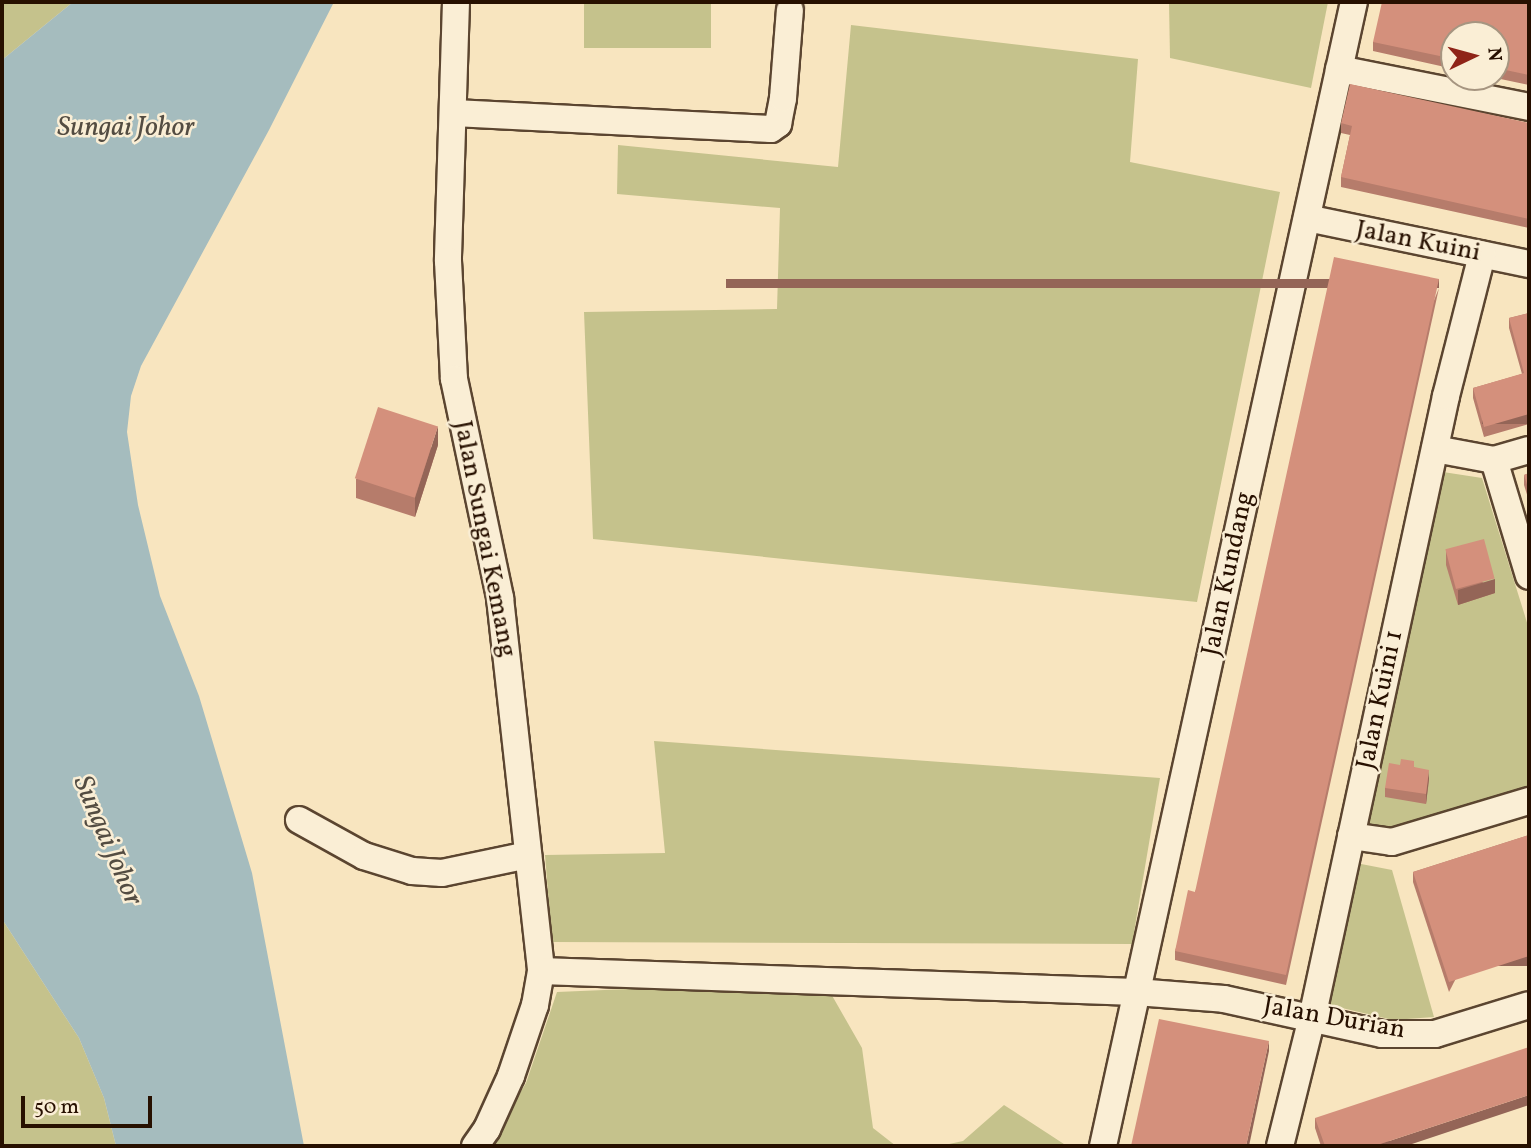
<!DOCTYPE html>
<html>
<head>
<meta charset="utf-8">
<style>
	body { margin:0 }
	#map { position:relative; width:1531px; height:1148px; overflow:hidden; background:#f8e5bf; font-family:Vollkorn,serif }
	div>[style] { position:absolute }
	.green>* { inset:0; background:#c5c28c; transform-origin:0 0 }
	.water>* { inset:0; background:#a5bcbe }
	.roads { filter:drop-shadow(2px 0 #5b4530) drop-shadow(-2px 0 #5b4530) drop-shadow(0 2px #5b4530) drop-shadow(0 -2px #5b4530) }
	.minor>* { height:26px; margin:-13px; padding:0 13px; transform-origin:13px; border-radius:13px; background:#faeed5 }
	.wall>* { inset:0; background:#b67c6b }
	.shaded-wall>* { inset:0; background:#946557; transform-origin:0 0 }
	.building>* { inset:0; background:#d4907c; transform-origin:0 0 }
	span { translate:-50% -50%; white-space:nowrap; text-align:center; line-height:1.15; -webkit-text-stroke:5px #faeed5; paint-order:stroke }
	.street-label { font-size:26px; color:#271000 }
	.water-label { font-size:28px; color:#534c42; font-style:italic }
	.frame { position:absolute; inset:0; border:4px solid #271000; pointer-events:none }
	.north { position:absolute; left:1440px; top:21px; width:70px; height:70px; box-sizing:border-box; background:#faeed5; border:2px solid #a69580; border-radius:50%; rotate:85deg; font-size:19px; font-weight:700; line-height:28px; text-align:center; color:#271000 }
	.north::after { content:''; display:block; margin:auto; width:24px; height:32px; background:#8f2418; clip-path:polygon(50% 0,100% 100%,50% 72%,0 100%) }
	.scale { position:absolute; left:21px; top:1096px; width:131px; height:32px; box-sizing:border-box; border:4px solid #271000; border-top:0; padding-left:9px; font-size:21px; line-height:24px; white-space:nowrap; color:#271000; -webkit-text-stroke:5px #faeed5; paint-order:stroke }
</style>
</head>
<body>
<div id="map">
	<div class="green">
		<i style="clip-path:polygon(2px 2px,73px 2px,2px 60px)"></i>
		<i style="left:584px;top:2px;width:127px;height:46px"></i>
		<i style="clip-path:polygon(1169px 2px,1328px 2px,1311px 88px,1170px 58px)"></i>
		<i style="clip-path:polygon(851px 25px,1138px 59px,1130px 162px,1280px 192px,1197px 602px,593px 539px,584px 312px,777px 309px,780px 208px,617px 194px,618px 145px,838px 167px)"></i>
		<i style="clip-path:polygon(1443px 472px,1482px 478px,1529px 629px,1529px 791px,1394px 833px,1363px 827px)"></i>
		<i style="clip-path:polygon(654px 741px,1160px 778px,1132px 944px,552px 942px,545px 855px,665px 853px)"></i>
		<i style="clip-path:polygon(1356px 863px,1392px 870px,1434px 1017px,1393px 1020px,1325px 1004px)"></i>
		<i style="clip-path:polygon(2px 919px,79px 1038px,104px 1098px,116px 1146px,2px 1146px)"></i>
		<i style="clip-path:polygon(628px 989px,830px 992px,862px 1048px,873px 1128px,896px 1146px,488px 1146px,526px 1083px,557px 992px)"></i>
		<i style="clip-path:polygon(1004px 1105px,1067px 1146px,940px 1146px,963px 1141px)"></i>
	</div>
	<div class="water">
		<i style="clip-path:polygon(73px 2px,334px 2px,269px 130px,141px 366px,131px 396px,127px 432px,138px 505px,160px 596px,199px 696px,252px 873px,304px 1146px,116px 1146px,104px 1098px,79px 1038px,2px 919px,2px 60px)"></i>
	</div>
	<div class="roads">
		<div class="minor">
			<i style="left:456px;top:2px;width:259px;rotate:91.8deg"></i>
			<i style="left:448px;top:261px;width:118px;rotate:87.1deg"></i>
			<i style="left:454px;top:379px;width:224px;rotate:78.1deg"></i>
			<i style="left:500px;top:598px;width:375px;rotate:83.7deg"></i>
			<i style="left:541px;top:971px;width:35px;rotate:100deg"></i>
			<i style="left:535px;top:1005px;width:75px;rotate:108.7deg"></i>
			<i style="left:511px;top:1076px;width:58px;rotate:114.4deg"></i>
			<i style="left:487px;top:1129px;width:21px;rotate:125deg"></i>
			<i style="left:1339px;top:69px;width:194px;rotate:11.3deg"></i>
			<i style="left:454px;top:113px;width:317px;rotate:2.9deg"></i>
			<i style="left:771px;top:129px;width:9px;rotate:-36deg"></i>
			<i style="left:778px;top:124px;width:26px;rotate:-79deg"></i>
			<i style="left:783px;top:98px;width:88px;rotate:-85.5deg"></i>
			<i style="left:1307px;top:218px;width:227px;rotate:11.7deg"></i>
			<i style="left:1435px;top:449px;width:60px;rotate:10.6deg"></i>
			<i style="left:1494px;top:460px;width:36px;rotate:-16deg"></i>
			<i style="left:1494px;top:460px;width:121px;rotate:73.2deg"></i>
			<i style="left:299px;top:820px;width:74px;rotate:29deg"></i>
			<i style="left:364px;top:856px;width:50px;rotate:17.4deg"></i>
			<i style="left:412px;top:871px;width:30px;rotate:4deg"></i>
			<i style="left:442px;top:873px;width:88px;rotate:-11.8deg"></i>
			<i style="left:1351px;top:836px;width:41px;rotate:8.3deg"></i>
			<i style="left:1392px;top:842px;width:143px;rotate:-16.7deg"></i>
			<i style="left:541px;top:971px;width:595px;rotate:2.02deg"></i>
			<i style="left:1136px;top:992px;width:88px;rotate:4.5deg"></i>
			<i style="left:1224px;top:999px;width:162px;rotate:12.5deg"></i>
			<i style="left:1382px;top:1034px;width:53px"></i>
			<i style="left:1435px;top:1034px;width:98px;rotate:-17.1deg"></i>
			<i style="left:1103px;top:1146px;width:1171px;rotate:-77.63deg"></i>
			<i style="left:1280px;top:1146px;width:132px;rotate:-76deg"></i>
			<i style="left:1312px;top:1018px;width:636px;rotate:-77.84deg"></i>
			<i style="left:1446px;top:396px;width:146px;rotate:-75.7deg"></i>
		</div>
	</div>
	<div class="wall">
		<i style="clip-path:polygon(1529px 2px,1529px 85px,1491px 77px,1496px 77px,1496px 35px,1454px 35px,1454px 69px,1373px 51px,1373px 42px)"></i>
		<i style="clip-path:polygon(1341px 123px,1529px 123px,1529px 228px,1341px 187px,1341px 177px,1350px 135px,1341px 133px)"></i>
		<i style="clip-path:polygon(1439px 288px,1286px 985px,1175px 960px,1175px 951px,1195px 892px)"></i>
		<i style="clip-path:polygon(1529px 313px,1529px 424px,1484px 437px,1473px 398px,1473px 388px,1522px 374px,1509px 328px,1509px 318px)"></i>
		<i style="clip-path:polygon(438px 445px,415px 517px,356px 498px,356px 479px)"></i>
		<i style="clip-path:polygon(1529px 473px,1529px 501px,1524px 485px,1524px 475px)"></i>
		<i style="clip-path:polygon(1446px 550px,1495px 593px,1458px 605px,1446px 565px)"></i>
		<i style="clip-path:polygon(1414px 767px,1429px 779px,1426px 804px,1385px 797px,1385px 788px)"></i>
		<i style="clip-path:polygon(1529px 835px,1449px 992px,1413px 882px,1413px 872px)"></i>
		<i style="clip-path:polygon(1315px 1118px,1406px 1146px,1321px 1146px,1315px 1128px)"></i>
	</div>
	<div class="shaded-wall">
		<i style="left:1439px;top:279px;width:9px;height:713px;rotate:90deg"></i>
		<i style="left:1529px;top:414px;width:10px;height:47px;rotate:90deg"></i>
		<i style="clip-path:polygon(438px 426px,438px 445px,415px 517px,415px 498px)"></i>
		<i style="clip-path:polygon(1495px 579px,1495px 593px,1458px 605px,1458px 590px)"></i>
		<i style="clip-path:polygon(1429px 770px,1429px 779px,1426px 804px,1426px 794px)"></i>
		<i style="left:1529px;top:956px;width:10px;height:84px;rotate:90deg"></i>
		<i style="clip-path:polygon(1269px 1041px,1269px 1051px,1249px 1146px,1246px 1146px)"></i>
		<i style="clip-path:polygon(1529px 1095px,1529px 1105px,1406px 1146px,1374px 1146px)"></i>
	</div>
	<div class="building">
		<i style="clip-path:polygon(1382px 2px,1529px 2px,1529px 75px,1496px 68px,1496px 35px,1454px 35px,1454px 59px,1373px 42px)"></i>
		<i style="clip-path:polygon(1350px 84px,1529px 123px,1529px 219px,1341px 177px,1352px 126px,1341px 123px)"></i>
		<i style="clip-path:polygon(1334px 257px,1439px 279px,1286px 975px,1175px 951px,1188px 890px,1195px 892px)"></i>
		<i style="clip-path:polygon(1529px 313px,1529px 414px,1484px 427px,1473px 388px,1524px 373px,1509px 318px)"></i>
		<i style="left:378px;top:407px;width:63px;height:75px;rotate:18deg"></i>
		<i style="clip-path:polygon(1529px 473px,1529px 491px,1524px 475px)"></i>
		<i style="left:1484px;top:539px;width:41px;height:40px;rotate:75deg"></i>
		<i style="clip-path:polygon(1401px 759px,1414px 761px,1414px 767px,1429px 770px,1426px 794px,1385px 788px,1389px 763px,1400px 765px)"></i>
		<i style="clip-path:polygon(1529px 835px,1529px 956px,1449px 982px,1413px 872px)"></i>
		<i style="clip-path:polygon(1159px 1019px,1269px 1041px,1246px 1146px,1131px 1146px)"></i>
		<i style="clip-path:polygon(1529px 1047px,1529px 1095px,1374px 1146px,1325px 1146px,1315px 1118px)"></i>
	</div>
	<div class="street-label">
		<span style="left:1418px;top:242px;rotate:11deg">Jalan Kuini</span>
		<span style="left:484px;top:539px;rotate:79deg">Jalan Sungai Kemang</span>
		<span style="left:1229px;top:574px;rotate:-78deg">Jalan Kundang</span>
		<span style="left:1381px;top:700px;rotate:-78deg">Jalan Kuini 1</span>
		<span style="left:1334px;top:1019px;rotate:10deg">Jalan Durian</span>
	</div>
	<div class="water-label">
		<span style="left:126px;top:128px">Sungai Johor</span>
		<span style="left:107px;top:841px;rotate:67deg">Sungai Johor</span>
	</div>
	<div class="frame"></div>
	<div class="north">N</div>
	<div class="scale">50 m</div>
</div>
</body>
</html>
